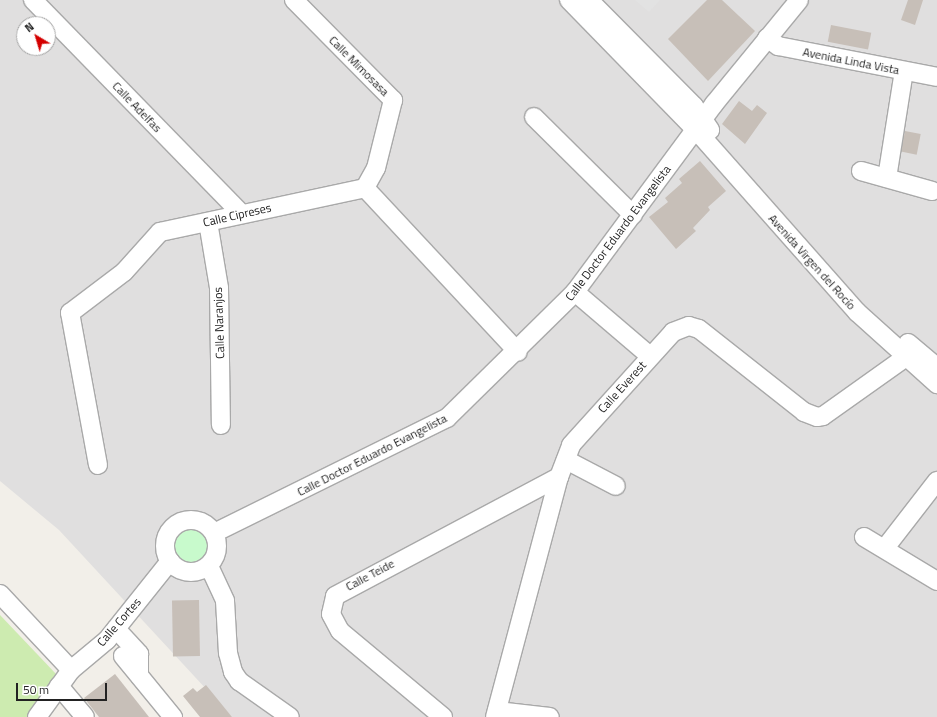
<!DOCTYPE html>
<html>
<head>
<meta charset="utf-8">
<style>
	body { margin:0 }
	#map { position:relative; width:937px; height:717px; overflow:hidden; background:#f2efe9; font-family:"Titillium Web",sans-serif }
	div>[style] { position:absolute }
	.residential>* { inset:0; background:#e0dfdf }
	.grass>* { inset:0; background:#cdebb0 }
	.park>* { inset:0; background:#c8facc }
	.round { border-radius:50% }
	.parking>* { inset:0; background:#e2e2e2 }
	.building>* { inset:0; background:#c7bfb8; transform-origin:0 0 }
	.roads { filter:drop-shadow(1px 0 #a9a9a9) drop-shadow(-1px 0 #a9a9a9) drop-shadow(0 1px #a9a9a9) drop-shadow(0 -1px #a9a9a9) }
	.minor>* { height:18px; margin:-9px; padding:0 9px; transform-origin:9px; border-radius:9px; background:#fff }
	.minor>.ring { margin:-9px; padding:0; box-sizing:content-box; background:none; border:18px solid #fff; border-radius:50% }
	span { translate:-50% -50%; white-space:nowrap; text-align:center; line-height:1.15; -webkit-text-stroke:3.5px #fff; paint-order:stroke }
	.street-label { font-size:12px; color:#222 }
	.north { position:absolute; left:16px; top:16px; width:40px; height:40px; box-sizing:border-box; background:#fff; border:1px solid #a7a7a7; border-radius:50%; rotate:322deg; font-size:11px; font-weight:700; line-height:16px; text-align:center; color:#222 }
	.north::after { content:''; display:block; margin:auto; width:14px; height:18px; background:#d40000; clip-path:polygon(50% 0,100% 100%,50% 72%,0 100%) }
	.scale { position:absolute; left:16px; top:683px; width:91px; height:18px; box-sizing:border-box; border:2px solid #222; border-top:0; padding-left:5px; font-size:12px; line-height:14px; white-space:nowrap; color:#222; -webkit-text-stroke:3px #fff; paint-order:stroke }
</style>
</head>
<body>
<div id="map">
	<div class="residential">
		<i style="clip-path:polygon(evenodd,0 0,937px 0,937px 717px,232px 717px,59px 530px,0 481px,0 0,24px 24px,48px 24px,48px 48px,24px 48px,24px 24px)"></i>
	</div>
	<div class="grass">
		<i style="clip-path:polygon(0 615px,57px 675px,27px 717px,0 717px)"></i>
	</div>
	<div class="park">
		<i class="round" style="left:172px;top:526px;width:38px;height:38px"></i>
	</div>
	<div class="parking">
		<i style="clip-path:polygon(635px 0,660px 0,649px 12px)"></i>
	</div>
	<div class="building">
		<i style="clip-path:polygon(707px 0,722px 0,755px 31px,708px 81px,668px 39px)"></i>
		<i style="clip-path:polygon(908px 0,923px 0,915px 25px,901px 20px)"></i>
		<i style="left:831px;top:25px;width:41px;height:17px;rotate:11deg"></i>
		<i style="clip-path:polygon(739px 101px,752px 111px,757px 105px,767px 113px,745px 144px,722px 124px)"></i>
		<i style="left:905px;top:131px;width:16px;height:21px;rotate:11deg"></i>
		<i style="clip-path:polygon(700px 161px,726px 191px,708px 207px,710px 210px,693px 228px,696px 231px,676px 249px,649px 217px,668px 202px,665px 198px,682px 183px,679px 179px)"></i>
		<i style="left:199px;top:600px;width:56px;height:27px;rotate:89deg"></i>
		<i style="clip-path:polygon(115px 674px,138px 703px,149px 717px,99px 717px,84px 698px)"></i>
		<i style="clip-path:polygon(206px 685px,232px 717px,200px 717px,183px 696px,193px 688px,197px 692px)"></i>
	</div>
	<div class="roads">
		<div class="minor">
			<i style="left:33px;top:0;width:298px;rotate:45.7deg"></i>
			<i style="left:294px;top:0;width:141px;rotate:45.3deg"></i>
			<i style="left:393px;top:100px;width:70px;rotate:104deg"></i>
			<i style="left:376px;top:168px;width:23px;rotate:119deg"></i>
			<i style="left:569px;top:0;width:182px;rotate:45.7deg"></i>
			<i style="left:696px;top:130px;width:243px;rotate:48.5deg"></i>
			<i style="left:857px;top:312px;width:108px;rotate:42deg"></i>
			<i style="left:589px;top:0;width:149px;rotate:45.3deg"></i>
			<i style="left:694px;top:106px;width:29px;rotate:56deg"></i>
			<i style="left:767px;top:38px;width:14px;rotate:36deg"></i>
			<i style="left:778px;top:46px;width:162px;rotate:11deg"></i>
			<i style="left:534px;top:117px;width:139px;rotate:44.7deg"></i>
			<i style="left:861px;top:171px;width:74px;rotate:15.7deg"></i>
			<i style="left:887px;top:178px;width:108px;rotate:-81deg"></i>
			<i style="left:208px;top:222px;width:67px;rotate:80.5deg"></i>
			<i style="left:219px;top:288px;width:137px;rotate:89.2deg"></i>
			<i style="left:575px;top:292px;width:99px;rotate:40.5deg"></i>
			<i style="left:908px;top:343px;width:38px;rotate:40deg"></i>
			<i style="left:566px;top:460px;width:56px;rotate:27.5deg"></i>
			<i style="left:98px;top:465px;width:155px;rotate:-100.4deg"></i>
			<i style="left:70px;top:313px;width:68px;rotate:-37.2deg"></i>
			<i style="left:124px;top:272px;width:54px;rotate:-48deg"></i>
			<i style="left:160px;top:232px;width:210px;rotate:-12.1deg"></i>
			<i style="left:365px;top:188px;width:224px;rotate:47deg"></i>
			<i class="ring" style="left:165px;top:520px;width:34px;height:34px"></i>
			<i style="left:214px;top:533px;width:260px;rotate:-26.3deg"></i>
			<i style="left:447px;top:418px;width:180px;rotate:-44.5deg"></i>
			<i style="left:575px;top:292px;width:234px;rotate:-53.5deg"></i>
			<i style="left:714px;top:104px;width:134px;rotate:-50.7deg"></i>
			<i style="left:864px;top:537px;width:85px;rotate:31.1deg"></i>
			<i style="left:885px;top:548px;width:85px;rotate:-52.2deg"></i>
			<i style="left:209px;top:566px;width:38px;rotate:65deg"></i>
			<i style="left:225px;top:601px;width:52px;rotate:86.7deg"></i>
			<i style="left:228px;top:653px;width:20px;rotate:75deg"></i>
			<i style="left:233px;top:672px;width:11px;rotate:56deg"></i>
			<i style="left:239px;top:681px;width:62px;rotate:35.2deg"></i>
			<i style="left:0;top:594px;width:104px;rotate:46.9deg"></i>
			<i style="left:116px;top:629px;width:34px;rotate:47deg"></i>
			<i style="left:139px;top:654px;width:21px;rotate:90deg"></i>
			<i style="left:123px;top:656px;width:79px;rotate:50.7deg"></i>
			<i style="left:59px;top:686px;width:40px;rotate:50deg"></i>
			<i style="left:497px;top:711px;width:53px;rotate:6.5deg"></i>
			<i style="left:37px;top:717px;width:58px;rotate:-54.1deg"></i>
			<i style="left:71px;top:670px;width:47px;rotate:-39.8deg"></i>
			<i style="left:107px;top:640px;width:101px;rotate:-51.4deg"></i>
			<i style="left:443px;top:717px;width:134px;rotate:-140.1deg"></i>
			<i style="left:340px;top:631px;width:19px;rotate:-118deg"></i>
			<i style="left:331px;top:614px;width:18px;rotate:-77deg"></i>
			<i style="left:335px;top:596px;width:254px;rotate:-28deg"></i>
			<i style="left:495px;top:717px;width:248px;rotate:-75.1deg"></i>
			<i style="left:559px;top:477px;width:34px;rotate:-69deg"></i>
			<i style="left:571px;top:445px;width:152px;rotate:-47.9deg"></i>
			<i style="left:673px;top:332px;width:17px;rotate:-21deg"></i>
			<i style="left:689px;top:326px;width:10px;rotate:17deg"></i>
			<i style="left:699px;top:329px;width:134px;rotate:38.3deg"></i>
			<i style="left:804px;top:412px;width:14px;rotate:21deg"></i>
			<i style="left:817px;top:417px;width:6px;rotate:-9deg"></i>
			<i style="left:823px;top:416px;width:102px;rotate:-35.4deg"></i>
		</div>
	</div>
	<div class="street-label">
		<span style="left:851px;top:61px;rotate:11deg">Avenida Linda Vista</span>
		<span style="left:359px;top:66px;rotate:45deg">Calle Mimosasa</span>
		<span style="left:137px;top:107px;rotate:46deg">Calle Adelfas</span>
		<span style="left:237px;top:215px;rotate:-13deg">Calle Cipreses</span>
		<span style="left:618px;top:233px;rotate:-53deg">Calle Doctor Eduardo Evangelista</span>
		<span style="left:812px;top:262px;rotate:48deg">Avenida Virgen del Rocío</span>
		<span style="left:219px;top:323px;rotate:-92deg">Calle Naranjos</span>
		<span style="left:622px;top:387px;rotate:-48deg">Calle Everest</span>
		<span style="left:372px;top:455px;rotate:-27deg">Calle Doctor Eduardo Evangelista</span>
		<span style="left:370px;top:575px;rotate:-28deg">Calle Teide</span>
		<span style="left:119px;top:622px;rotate:-49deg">Calle Cortes</span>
	</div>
	<div class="north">N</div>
	<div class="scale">50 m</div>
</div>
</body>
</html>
